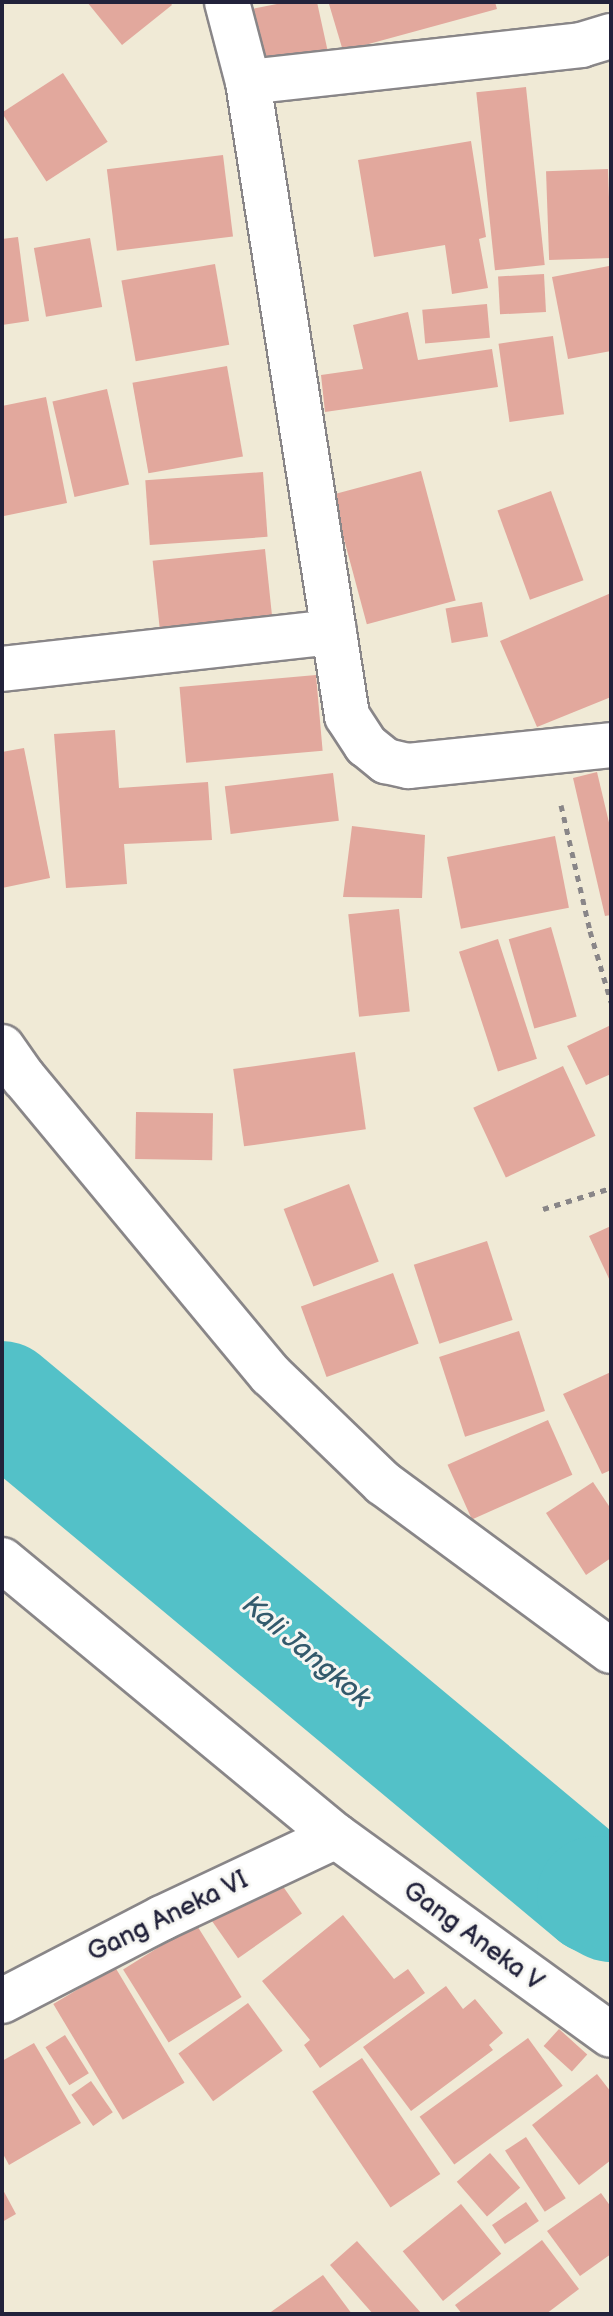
<!DOCTYPE html>
<html>
<head>
<meta charset="utf-8">
<style>
	body { margin:0 }
	#map { position:relative; width:613px; height:2316px; overflow:hidden; background:#f0ead6; font-family:"Balsamiq Sans",sans-serif }
	div>[style] { position:absolute }
	.river>* { height:118px; margin:-59px; padding:0 59px; transform-origin:59px; border-radius:59px; background:#53c1c8 }
	.building>* { inset:0; background:#e2a89d; transform-origin:0 0 }
	.path>* { height:5px; margin-top:-2.5px; transform-origin:0; background:repeating-linear-gradient(90deg,#898688 0 6px,transparent 0 12px) }
	.roads { filter:drop-shadow(2px 0 #898688) drop-shadow(-2px 0 #898688) drop-shadow(0 2px #898688) drop-shadow(0 -2px #898688) }
	.street>* { height:44px; margin:-22px; padding:0 22px; transform-origin:22px; border-radius:22px; background:#fff }
	span { translate:-50% -50%; white-space:nowrap; text-align:center; line-height:1.15; -webkit-text-stroke:6px #f6f6f2; paint-order:stroke }
	.street-label { font-size:26px; color:#22223b }
	.water-label { font-size:28px; color:#335a6c; font-style:italic }
	.frame { position:absolute; inset:0; border:4px solid #22223b; pointer-events:none }
</style>
</head>
<body>
<div id="map">
	<div class="river">
		<i style="left:2px;top:1400px;width:773px;rotate:39.81deg"></i>
		<i style="left:596px;top:1895px;width:17px;rotate:28deg"></i>
	</div>
	<div class="building">
		<i style="clip-path:polygon(87px 2px,170px 2px,172px 5px,122px 45px)"></i>
		<i style="clip-path:polygon(287px 2px,317px 2px,329px 57px,260px 71px,247px 10px)"></i>
		<i style="clip-path:polygon(335px 2px,495px 2px,497px 9px,343px 51px,329px 4px)"></i>
		<i style="left:63px;top:73px;width:82px;height:73px;rotate:57deg"></i>
		<i style="left:526px;top:87px;width:179px;height:50px;rotate:84deg"></i>
		<i style="clip-path:polygon(471px 141px,486px 237px,479px 239px,488px 288px,452px 294px,445px 245px,374px 257px,358px 160px)"></i>
		<i style="left:223px;top:155px;width:82px;height:117px;rotate:83deg"></i>
		<i style="left:608px;top:169px;width:89px;height:62px;rotate:88deg"></i>
		<i style="clip-path:polygon(18px 237px,29px 321px,2px 325px,2px 239px)"></i>
		<i style="left:90px;top:238px;width:70px;height:57px;rotate:80deg"></i>
		<i style="left:215px;top:264px;width:82px;height:95px;rotate:80deg"></i>
		<i style="clip-path:polygon(609px 266px,611px 351px,568px 359px,552px 277px)"></i>
		<i style="left:544px;top:274px;width:38px;height:46px;rotate:87deg"></i>
		<i style="left:487px;top:304px;width:34px;height:65px;rotate:85deg"></i>
		<i style="clip-path:polygon(408px 312px,418px 360px,492px 349px,498px 387px,325px 412px,321px 375px,363px 369px,353px 325px)"></i>
		<i style="left:553px;top:336px;width:79px;height:55px;rotate:82deg"></i>
		<i style="left:227px;top:366px;width:92px;height:96px;rotate:80deg"></i>
		<i style="left:107px;top:389px;width:98px;height:56px;rotate:77deg"></i>
		<i style="clip-path:polygon(46px 397px,67px 503px,4px 516px,2px 406px)"></i>
		<i style="left:421px;top:471px;width:134px;height:92px;rotate:75deg"></i>
		<i style="left:263px;top:472px;width:65px;height:118px;rotate:86deg"></i>
		<i style="left:551px;top:491px;width:95px;height:57px;rotate:70deg"></i>
		<i style="left:265px;top:549px;width:71px;height:113px;rotate:84deg"></i>
		<i style="clip-path:polygon(611px 593px,611px 697px,537px 727px,500px 641px)"></i>
		<i style="left:482px;top:602px;width:35px;height:37px;rotate:80deg"></i>
		<i style="left:316px;top:675px;width:76px;height:137px;rotate:85deg"></i>
		<i style="clip-path:polygon(115px 730px,119px 788px,208px 782px,212px 840px,124px 844px,127px 884px,66px 888px,54px 734px)"></i>
		<i style="clip-path:polygon(24px 748px,50px 878px,2px 888px,2px 752px)"></i>
		<i style="clip-path:polygon(597px 772px,611px 831px,611px 915px,605px 916px,573px 778px)"></i>
		<i style="left:333px;top:773px;width:48px;height:109px;rotate:83deg"></i>
		<i style="clip-path:polygon(352px 826px,425px 835px,422px 898px,343px 897px)"></i>
		<i style="left:555px;top:836px;width:73px;height:110px;rotate:79deg"></i>
		<i style="left:399px;top:909px;width:103px;height:51px;rotate:84deg"></i>
		<i style="left:551px;top:927px;width:93px;height:44px;rotate:74deg"></i>
		<i style="left:498px;top:939px;width:126px;height:41px;rotate:72deg"></i>
		<i style="clip-path:polygon(611px 1025px,611px 1074px,586px 1085px,567px 1046px)"></i>
		<i style="left:355px;top:1052px;width:78px;height:123px;rotate:82deg"></i>
		<i style="left:563px;top:1066px;width:77px;height:99px;rotate:65deg"></i>
		<i style="left:136px;top:1112px;width:77px;height:47px;rotate:1deg"></i>
		<i style="left:349px;top:1184px;width:83px;height:70px;rotate:69deg"></i>
		<i style="clip-path:polygon(611px 1226px,611px 1283px,589px 1236px)"></i>
		<i style="left:487px;top:1241px;width:83px;height:77px;rotate:72deg"></i>
		<i style="left:393px;top:1273px;width:75px;height:98px;rotate:70deg"></i>
		<i style="left:519px;top:1331px;width:84px;height:84px;rotate:72deg"></i>
		<i style="clip-path:polygon(611px 1372px,611px 1470px,602px 1474px,563px 1394px)"></i>
		<i style="left:548px;top:1420px;width:60px;height:110px;rotate:66deg"></i>
		<i style="clip-path:polygon(593px 1482px,611px 1509px,611px 1558px,586px 1575px,546px 1513px)"></i>
		<i style="left:275px;top:1875px;width:47px;height:78px;rotate:55deg"></i>
		<i style="clip-path:polygon(343px 1915px,394px 1979px,408px 1969px,425px 1993px,320px 2068px,304px 2045px,310px 2040px,262px 1981px)"></i>
		<i style="left:196px;top:1924px;width:86px;height:86px;rotate:58deg"></i>
		<i style="left:115px;top:1967px;width:135px;height:72px;rotate:59deg"></i>
		<i style="clip-path:polygon(446px 1986px,463px 2009px,475px 1999px,503px 2033px,489px 2045px,493px 2050px,411px 2111px,363px 2047px)"></i>
		<i style="left:248px;top:2003px;width:59px;height:86px;rotate:54deg"></i>
		<i style="left:559px;top:2029px;width:38px;height:23px;rotate:42deg"></i>
		<i style="left:65px;top:2035px;width:45px;height:23px;rotate:58deg"></i>
		<i style="left:528px;top:2038px;width:59px;height:134px;rotate:54deg"></i>
		<i style="clip-path:polygon(34px 2043px,81px 2123px,9px 2165px,2px 2152px,2px 2061px)"></i>
		<i style="left:362px;top:2058px;width:140px;height:60px;rotate:56deg"></i>
		<i style="clip-path:polygon(597px 2074px,611px 2092px,611px 2160px,579px 2185px,532px 2125px)"></i>
		<i style="left:91px;top:2081px;width:38px;height:24px;rotate:55deg"></i>
		<i style="left:526px;top:2137px;width:73px;height:25px;rotate:57deg"></i>
		<i style="left:490px;top:2153px;width:46px;height:44px;rotate:49deg"></i>
		<i style="clip-path:polygon(2px 2188px,16px 2214px,2px 2222px)"></i>
		<i style="clip-path:polygon(601px 2193px,611px 2207px,611px 2254px,580px 2276px,547px 2231px)"></i>
		<i style="left:526px;top:2202px;width:23px;height:41px;rotate:56deg"></i>
		<i style="left:461px;top:2204px;width:64px;height:75px;rotate:51deg"></i>
		<i style="clip-path:polygon(542px 2240px,579px 2289px,546px 2314px,462px 2314px,455px 2305px)"></i>
		<i style="clip-path:polygon(357px 2241px,422px 2314px,373px 2314px,330px 2265px)"></i>
		<i style="clip-path:polygon(323px 2275px,352px 2314px,268px 2314px)"></i>
	</div>
	<div class="path">
		<i style="left:561px;top:805px;width:129px;rotate:77deg"></i>
		<i style="left:590px;top:931px;width:74px;rotate:73.5deg"></i>
		<i style="left:543px;top:1209px;width:71px;rotate:-17.2deg"></i>
	</div>
	<div class="roads">
		<div class="street">
			<i style="left:227px;top:2px;width:83px;rotate:75.3deg"></i>
			<i style="left:248px;top:82px;width:642px;rotate:81.12deg"></i>
			<i style="left:347px;top:716px;width:35px;rotate:57deg"></i>
			<i style="left:366px;top:745px;width:26px;rotate:39deg"></i>
			<i style="left:386px;top:761px;width:23px;rotate:13deg"></i>
			<i style="left:408px;top:766px;width:204px;rotate:-5.9deg"></i>
			<i style="left:248px;top:82px;width:335px;rotate:-6.3deg"></i>
			<i style="left:581px;top:45px;width:31px;rotate:-17deg"></i>
			<i style="left:2px;top:669px;width:334px;rotate:-6.4deg"></i>
			<i style="left:2px;top:1047px;width:38px;rotate:55deg"></i>
			<i style="left:24px;top:1078px;width:386px;rotate:50.3deg"></i>
			<i style="left:271px;top:1375px;width:156px;rotate:44deg"></i>
			<i style="left:383px;top:1483px;width:283px;rotate:36.4deg"></i>
			<i style="left:2px;top:1560px;width:433px;rotate:39.6deg"></i>
			<i style="left:336px;top:1836px;width:339px;rotate:35.9deg"></i>
			<i style="left:2px;top:2001px;width:180px;rotate:-27.4deg"></i>
			<i style="left:162px;top:1918px;width:192px;rotate:-25.2deg"></i>
		</div>
	</div>
	<div class="street-label">
		<span style="left:168px;top:1917px;rotate:-26deg">Gang Aneka VI</span>
		<span style="left:473px;top:1937px;rotate:36deg">Gang Aneka V</span>
	</div>
	<div class="water-label">
		<span style="left:306px;top:1652px;rotate:40deg">Kali Jangkok</span>
	</div>
	<div class="frame"></div>
</div>
</body>
</html>
